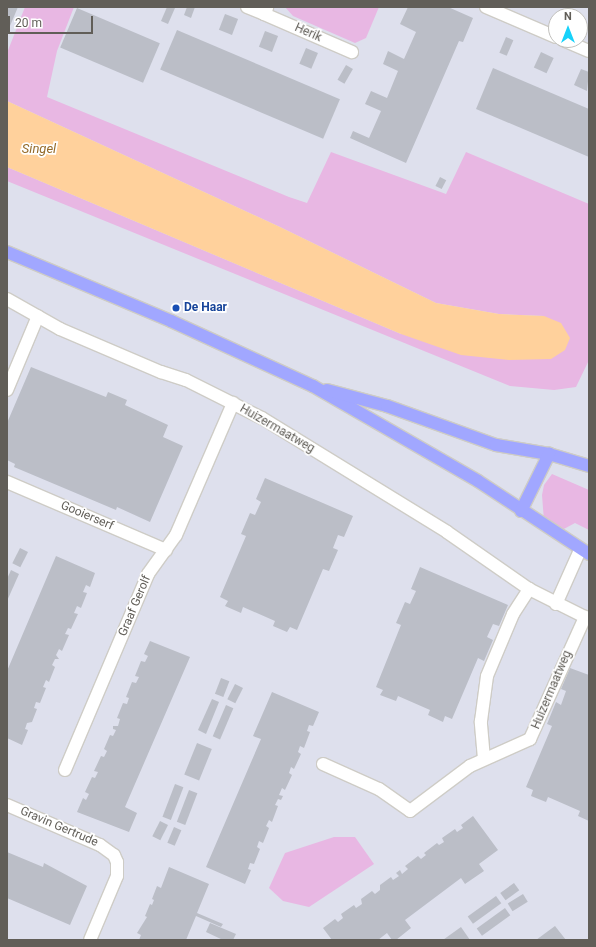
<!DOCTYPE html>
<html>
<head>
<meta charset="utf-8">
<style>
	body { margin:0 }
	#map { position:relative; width:596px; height:947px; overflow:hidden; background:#dee0ed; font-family:Roboto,sans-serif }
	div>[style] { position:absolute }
	.green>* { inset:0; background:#e8b7e3 }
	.water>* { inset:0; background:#ffd19c }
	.building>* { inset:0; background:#bbbec7; transform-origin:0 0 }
	.roads { filter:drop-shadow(1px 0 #ceccc6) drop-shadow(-1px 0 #ceccc6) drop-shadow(0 1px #ceccc6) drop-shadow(0 -1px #ceccc6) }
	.minor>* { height:12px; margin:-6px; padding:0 6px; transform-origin:6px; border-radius:6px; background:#fff }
	.major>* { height:12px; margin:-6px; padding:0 6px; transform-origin:6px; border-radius:6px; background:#a1a7ff }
	.dots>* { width:11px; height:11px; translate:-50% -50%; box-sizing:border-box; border:2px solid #fff; border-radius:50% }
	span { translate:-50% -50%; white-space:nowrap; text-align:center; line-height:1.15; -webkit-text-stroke:3.5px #fff; paint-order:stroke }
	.street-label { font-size:12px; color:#615e58 }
	.transit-label { font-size:12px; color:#164399; font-weight:700 }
	.left { translate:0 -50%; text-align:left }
	.water-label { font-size:13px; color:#956b2a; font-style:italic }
	.frame { position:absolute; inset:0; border:8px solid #615e58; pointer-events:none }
	.north { position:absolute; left:548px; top:8px; width:40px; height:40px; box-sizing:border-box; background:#fff; border:1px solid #c0bfbc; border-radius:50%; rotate:0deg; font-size:11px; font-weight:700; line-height:16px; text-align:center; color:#615e58 }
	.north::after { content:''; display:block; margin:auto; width:14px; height:18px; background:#17d2fa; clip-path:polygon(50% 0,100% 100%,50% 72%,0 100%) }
	.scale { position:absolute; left:8px; top:16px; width:85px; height:18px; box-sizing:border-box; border:2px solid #615e58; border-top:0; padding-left:5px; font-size:12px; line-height:14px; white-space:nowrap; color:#615e58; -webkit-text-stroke:3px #fff; paint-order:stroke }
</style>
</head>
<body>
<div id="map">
	<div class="green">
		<i style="clip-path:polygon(25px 7px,74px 7px,57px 51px,47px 97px,289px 197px,307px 203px,331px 152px,446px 194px,466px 152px,589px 204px,589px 360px,576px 387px,554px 390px,510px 386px,7px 181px,7px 167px,401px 334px,544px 316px,499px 314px,436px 303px,280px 227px,7px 101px,7px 53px)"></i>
		<i style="clip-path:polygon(285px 7px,379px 7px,366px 38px,355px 43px,293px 16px)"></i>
		<i style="clip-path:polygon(552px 474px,589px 490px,589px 530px,575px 523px,562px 530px,544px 521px,542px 495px,544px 485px)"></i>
		<i style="clip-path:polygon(334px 837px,355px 837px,374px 864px,309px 907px,283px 901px,269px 888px,285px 853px)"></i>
	</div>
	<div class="water">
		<i style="clip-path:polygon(7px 101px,280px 227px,436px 303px,499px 314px,544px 316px,561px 323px,570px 338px,565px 350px,551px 359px,509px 360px,461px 355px,401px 334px,7px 167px)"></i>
	</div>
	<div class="building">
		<i style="clip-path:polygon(7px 7px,18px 7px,7px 33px)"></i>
		<i style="clip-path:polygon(167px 7px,175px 8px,168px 24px,161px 21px)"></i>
		<i style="clip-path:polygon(187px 7px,195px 7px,191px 18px,184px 15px)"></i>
		<i style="clip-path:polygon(408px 7px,448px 7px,473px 18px,463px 42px,459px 41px,406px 163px,350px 138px,353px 131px,369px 138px,381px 111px,365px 104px,371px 91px,387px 98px,398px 71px,383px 64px,388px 51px,404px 59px,416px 32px,400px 24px)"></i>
		<i style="left:77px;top:8px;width:90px;height:43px;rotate:23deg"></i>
		<i style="left:225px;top:14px;width:14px;height:17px;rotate:21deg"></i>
		<i style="left:177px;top:30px;width:177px;height:43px;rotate:23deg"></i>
		<i style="left:265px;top:31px;width:14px;height:17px;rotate:21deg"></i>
		<i style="left:506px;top:37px;width:8px;height:17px;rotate:23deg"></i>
		<i style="left:306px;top:48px;width:13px;height:17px;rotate:23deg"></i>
		<i style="left:541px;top:52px;width:14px;height:17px;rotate:25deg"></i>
		<i style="left:346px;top:65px;width:8px;height:17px;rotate:30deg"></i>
		<i style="clip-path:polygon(493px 68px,589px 109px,589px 157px,476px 109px)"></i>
		<i style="clip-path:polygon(581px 69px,589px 72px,587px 91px,574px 85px)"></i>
		<i style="left:440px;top:177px;width:7px;height:10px;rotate:27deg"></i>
		<i style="clip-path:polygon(31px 367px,106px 397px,108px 392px,127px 400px,125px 405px,168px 425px,163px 437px,183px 446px,150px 522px,117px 507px,116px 510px,14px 467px,15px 464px,7px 460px,7px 423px)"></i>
		<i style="clip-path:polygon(265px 478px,353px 516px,344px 537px,338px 535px,333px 548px,338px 550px,329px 571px,323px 569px,297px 630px,290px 627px,287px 632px,273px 626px,275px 621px,243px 607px,241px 613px,225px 606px,228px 601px,220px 597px,246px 536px,241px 534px,250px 513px,255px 515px,261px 502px,256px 499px)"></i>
		<i style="left:20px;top:548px;width:9px;height:17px;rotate:27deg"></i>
		<i style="clip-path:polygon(56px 556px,95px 573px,90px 587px,86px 585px,83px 592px,87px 593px,81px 608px,77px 606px,74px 613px,78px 614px,77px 616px,71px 629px,68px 628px,65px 634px,69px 635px,62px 651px,59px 649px,56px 655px,59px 659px,55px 659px,52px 665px,55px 667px,49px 682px,46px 680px,43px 687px,46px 688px,40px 703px,36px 702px,34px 708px,37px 709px,32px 722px,27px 723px,25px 729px,28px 730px,22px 745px,7px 738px,7px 671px)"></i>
		<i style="clip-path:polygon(420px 567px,508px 605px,499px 626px,493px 624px,487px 637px,493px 640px,484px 661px,478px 658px,452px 719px,445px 716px,443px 722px,428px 715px,430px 710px,398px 696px,396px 701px,380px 695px,383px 690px,376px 687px,401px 625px,396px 623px,405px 602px,410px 604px,416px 591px,411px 589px)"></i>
		<i style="clip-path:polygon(11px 570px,19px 574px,7px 601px,7px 579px)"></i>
		<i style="clip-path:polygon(150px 641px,190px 657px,125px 807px,137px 813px,129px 832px,77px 812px,83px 798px,86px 800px,89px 794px,85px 792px,92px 777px,95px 778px,98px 772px,94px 771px,101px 756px,104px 757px,107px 751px,104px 749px,110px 735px,113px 736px,116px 730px,113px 729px,113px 726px,118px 726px,120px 719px,117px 718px,123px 703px,127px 704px,129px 698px,126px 697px,132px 682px,136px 683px,139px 677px,135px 676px,141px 661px,145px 662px,148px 656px,144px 654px)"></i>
		<i style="clip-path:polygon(570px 668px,589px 675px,589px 821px,578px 816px,580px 811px,548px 797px,546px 802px,531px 796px,533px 790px,526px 787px,552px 726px,547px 724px,556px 702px,561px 705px,566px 691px,561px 689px)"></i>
		<i style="left:221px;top:678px;width:9px;height:17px;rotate:21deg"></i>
		<i style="left:235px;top:684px;width:9px;height:17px;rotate:27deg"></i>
		<i style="clip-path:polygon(272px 692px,319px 712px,313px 726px,309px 725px,307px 731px,310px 732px,304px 748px,300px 746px,298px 752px,301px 754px,294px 769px,291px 767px,289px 773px,292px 775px,285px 790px,282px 788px,279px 795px,283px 796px,281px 800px,278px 799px,275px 805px,278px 806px,272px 822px,269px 820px,266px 826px,269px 828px,263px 843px,259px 841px,257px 847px,260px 849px,254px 864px,250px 863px,248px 869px,251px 870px,245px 884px,206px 867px,261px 739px,253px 736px)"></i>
		<i style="clip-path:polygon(212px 699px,219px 702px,206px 734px,198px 730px)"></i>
		<i style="left:226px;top:705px;width:8px;height:34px;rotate:23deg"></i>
		<i style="left:197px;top:743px;width:16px;height:34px;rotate:22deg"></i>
		<i style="left:175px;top:784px;width:9px;height:35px;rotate:21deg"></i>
		<i style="left:189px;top:790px;width:9px;height:34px;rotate:21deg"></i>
		<i style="clip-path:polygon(473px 816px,498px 850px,479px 864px,484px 871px,465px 884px,461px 878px,405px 920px,411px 928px,396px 940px,392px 940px,387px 933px,378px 940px,332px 940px,323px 928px,335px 919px,338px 922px,343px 918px,341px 914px,354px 905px,356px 908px,362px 904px,361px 899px,372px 891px,375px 894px,380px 890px,380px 885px,391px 877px,393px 880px,399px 876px,396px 873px,400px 870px,402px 874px,408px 869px,405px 866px,418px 856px,421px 859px,426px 855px,424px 853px,437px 843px,439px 845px,444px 842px,442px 838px,455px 829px,457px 832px,463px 828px,461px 825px)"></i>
		<i style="left:160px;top:821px;width:9px;height:17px;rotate:27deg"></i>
		<i style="left:174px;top:827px;width:8px;height:17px;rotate:23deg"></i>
		<i style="clip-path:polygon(7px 852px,43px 867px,44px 863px,87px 886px,70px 925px,7px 898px)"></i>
		<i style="clip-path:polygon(169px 867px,209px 884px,197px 913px,223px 924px,221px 927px,196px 916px,186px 940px,139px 940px,141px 935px,137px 933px,147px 917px,145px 916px,150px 904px,152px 905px,154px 900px,152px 899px,157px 886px,161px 888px)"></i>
		<i style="left:514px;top:883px;width:9px;height:17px;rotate:54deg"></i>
		<i style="left:523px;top:894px;width:9px;height:18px;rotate:58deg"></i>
		<i style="left:496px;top:896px;width:9px;height:35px;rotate:54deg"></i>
		<i style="left:505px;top:908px;width:9px;height:35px;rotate:54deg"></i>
		<i style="clip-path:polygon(210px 923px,236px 934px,233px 940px,223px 940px,206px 932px)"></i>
		<i style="clip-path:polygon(555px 926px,566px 940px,536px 940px)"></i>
		<i style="clip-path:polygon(461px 927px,470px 940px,443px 940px,447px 937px)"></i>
	</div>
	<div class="roads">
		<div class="minor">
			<i style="left:247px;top:7px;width:18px;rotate:22deg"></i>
			<i style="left:264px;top:14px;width:7px;rotate:-63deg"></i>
			<i style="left:486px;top:7px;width:76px;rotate:23.2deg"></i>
			<i style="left:264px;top:14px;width:96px;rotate:23.4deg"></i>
			<i style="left:563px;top:40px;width:28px;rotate:23deg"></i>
			<i style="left:7px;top:299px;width:61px;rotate:29.5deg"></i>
			<i style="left:60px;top:329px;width:110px;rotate:23.1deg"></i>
			<i style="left:161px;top:372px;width:26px;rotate:18deg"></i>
			<i style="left:186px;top:380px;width:85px;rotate:26.6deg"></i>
			<i style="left:262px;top:418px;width:217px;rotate:31.6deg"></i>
			<i style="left:447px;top:532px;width:100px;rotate:34.8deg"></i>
			<i style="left:529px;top:589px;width:67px;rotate:26.6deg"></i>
			<i style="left:7px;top:390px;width:80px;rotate:-67.3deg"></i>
			<i style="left:7px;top:482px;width:173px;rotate:23.2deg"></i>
			<i style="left:556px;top:604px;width:59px;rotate:-66deg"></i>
			<i style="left:484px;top:759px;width:38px;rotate:-95deg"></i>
			<i style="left:481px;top:721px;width:45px;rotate:-82.4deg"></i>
			<i style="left:487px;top:676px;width:67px;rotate:-67.2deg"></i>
			<i style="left:513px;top:614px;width:30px;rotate:-57deg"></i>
			<i style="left:323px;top:764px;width:61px;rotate:24.1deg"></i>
			<i style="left:379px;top:789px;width:38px;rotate:35deg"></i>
			<i style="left:410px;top:811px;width:75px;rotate:-36.9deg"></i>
			<i style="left:470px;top:766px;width:66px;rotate:-24.2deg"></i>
			<i style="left:530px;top:739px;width:134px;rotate:-65.7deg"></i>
			<i style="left:65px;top:770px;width:213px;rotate:-67deg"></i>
			<i style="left:148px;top:574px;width:48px;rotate:-54.3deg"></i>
			<i style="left:176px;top:535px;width:144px;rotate:-66.6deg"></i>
			<i style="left:7px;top:805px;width:101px;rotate:23.3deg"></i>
			<i style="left:100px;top:845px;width:17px;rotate:36deg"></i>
			<i style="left:114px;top:855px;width:8px;rotate:67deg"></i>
			<i style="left:117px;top:862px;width:14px;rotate:90deg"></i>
			<i style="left:117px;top:876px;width:69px;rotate:112.9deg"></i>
		</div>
		<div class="major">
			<i style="left:7px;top:252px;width:178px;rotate:22.8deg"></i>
			<i style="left:171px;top:321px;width:156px;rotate:24.6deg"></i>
			<i style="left:313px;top:386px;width:190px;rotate:29.9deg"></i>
			<i style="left:478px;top:481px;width:133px;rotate:33.3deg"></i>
			<i style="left:327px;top:390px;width:62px;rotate:14.9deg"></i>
			<i style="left:387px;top:406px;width:116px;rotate:19.7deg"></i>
			<i style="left:496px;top:445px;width:54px;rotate:9.6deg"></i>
			<i style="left:549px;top:454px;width:42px;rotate:16.7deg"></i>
			<i style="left:521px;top:511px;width:64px;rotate:-63.8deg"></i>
		</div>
	</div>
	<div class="dots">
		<i style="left:176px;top:308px;background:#1a4fb4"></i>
	</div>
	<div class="street-label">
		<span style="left:308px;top:33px;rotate:24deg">Herik</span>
		<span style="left:277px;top:429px;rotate:30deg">Huizermaatweg</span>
		<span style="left:87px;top:516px;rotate:23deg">Gooierserf</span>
		<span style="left:135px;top:606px;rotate:-67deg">Graaf Gerolf</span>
		<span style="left:552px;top:690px;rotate:-67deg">Huizermaatweg</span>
		<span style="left:59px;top:827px;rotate:23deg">Gravin Gertrude</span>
	</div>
	<div class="transit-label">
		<span class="left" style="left:184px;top:308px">De Haar</span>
	</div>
	<div class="water-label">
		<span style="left:39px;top:149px">Singel</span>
	</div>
	<div class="frame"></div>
	<div class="north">N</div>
	<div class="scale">20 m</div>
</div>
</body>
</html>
